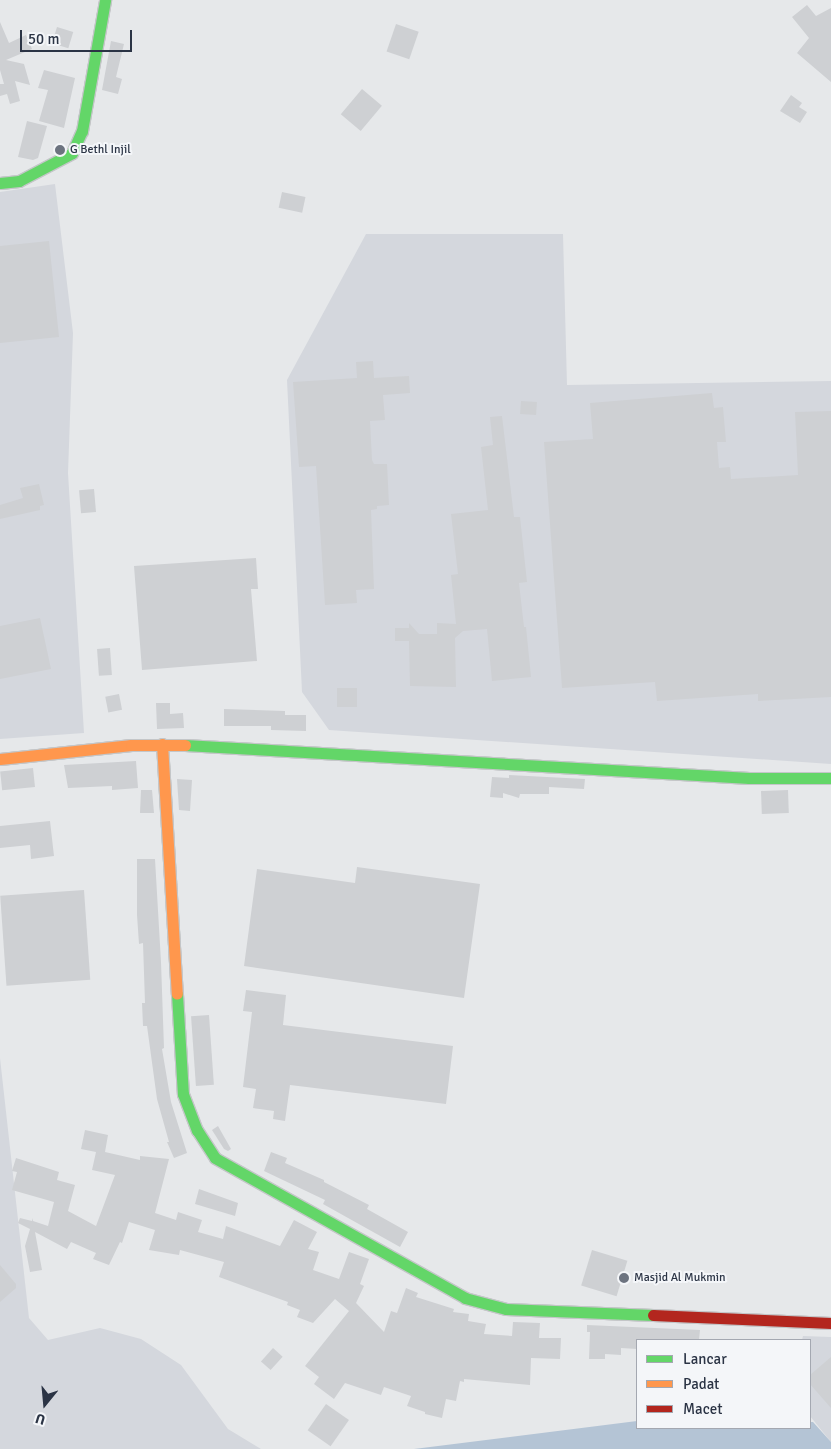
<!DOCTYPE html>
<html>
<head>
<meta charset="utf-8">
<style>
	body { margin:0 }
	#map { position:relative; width:831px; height:1449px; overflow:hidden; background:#e6e8ea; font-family:Signika,sans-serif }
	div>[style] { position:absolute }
	.built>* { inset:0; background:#d4d7dd }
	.water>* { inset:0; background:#b4c4d5 }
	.building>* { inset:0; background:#ced0d3; transform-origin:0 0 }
	.roads { filter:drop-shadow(1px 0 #c4c6c8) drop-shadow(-1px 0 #c4c6c8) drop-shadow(0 1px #c4c6c8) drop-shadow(0 -1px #c4c6c8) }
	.fast>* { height:11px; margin:-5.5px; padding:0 5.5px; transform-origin:5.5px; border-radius:5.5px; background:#63d668 }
	.slow>* { height:11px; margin:-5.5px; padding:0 5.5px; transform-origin:5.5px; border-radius:5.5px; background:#ff974d }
	.jam>* { height:11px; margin:-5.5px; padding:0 5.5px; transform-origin:5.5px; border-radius:5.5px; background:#b3261e }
	.dots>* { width:14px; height:14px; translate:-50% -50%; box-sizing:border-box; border:2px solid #f4f6f9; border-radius:50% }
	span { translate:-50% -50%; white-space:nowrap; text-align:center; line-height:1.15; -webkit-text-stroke:4px #f4f6f9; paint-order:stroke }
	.poi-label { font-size:12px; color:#2b3445 }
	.left { translate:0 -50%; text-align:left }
	.legend { position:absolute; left:636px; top:1339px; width:175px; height:90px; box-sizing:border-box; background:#f4f6f9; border:1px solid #a4a8b1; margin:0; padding:6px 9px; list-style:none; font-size:15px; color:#2b3445 }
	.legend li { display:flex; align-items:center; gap:10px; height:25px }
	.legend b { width:25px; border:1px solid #a4a8b1 }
	.north { position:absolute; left:20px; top:1379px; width:50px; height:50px; -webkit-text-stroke:4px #f4f6f9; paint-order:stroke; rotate:197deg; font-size:14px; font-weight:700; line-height:20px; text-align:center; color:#2b3445 }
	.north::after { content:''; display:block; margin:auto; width:18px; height:22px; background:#2b3445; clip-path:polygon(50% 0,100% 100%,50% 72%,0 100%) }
	.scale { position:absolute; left:20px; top:30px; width:112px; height:22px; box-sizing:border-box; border:2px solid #2b3445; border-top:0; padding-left:6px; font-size:15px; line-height:18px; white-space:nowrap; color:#2b3445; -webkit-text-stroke:4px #f4f6f9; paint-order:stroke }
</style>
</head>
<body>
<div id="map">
	<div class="built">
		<i style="clip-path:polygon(55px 184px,73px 333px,68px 473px,84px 733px,0 739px,0 192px)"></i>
		<i style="clip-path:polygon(366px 234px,563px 234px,567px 385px,831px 381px,831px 764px,329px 730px,302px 692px,287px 380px)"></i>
		<i style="clip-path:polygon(0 1058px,29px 1318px,48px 1340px,100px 1328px,141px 1339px,181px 1365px,228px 1429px,261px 1449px,0 1449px)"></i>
		<i style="clip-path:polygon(803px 1336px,831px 1337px,831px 1442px,810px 1416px,810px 1340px,802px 1340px)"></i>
	</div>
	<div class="water">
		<i style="clip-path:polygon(637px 1421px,637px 1428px,810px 1428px,810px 1422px,813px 1422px,831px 1442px,831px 1449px,414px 1449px)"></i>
	</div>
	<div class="building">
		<i style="clip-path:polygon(807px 5px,816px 16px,831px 8px,831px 82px,797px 53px,809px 38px,792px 17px)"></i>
		<i style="clip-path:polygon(0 22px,9px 43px,26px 35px,32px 49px,6px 60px,24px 64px,30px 85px,15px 81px,20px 101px,10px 104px,7px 94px,0 96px,0 84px,4px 84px,0 70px)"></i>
		<i style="left:396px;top:24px;width:24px;height:29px;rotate:19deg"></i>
		<i style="left:57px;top:27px;width:17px;height:17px;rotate:17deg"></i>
		<i style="clip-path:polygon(111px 41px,124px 44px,116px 77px,122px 79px,118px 94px,102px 90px)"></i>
		<i style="clip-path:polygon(44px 70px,75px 78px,64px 128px,39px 121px,48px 90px,38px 88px)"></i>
		<i style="left:362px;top:89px;width:26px;height:33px;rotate:40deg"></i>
		<i style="clip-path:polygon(791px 95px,802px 103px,799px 107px,807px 112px,800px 123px,780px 111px)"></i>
		<i style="clip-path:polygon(27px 121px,47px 126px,38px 158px,33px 160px,18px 157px)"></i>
		<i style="left:282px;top:192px;width:24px;height:16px;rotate:12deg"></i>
		<i style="clip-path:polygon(49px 241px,59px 337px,0 343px,0 246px)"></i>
		<i style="clip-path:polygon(373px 361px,374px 378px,409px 376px,410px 393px,383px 395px,385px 420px,370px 421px,372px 460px,374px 464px,387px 464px,389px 505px,377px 506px,377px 509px,371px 510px,374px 589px,356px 590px,357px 603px,325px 605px,316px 466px,299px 467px,293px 382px,357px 378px,356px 362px)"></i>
		<i style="clip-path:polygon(712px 393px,714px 408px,723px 407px,726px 442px,717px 442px,719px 468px,730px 467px,731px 479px,798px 475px,795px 412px,831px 411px,831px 697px,758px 701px,758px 694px,657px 701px,655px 682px,562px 688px,544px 442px,593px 439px,590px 403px)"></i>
		<i style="left:521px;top:401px;width:16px;height:13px;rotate:4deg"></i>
		<i style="clip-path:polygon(502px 416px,514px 517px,520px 517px,527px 582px,519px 583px,524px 627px,526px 627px,531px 677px,492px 681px,487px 629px,463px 631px,455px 638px,456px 687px,410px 686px,409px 641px,395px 641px,395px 628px,409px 628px,409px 623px,419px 634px,437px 634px,437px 623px,456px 624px,451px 575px,458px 574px,451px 514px,488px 510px,481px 447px,493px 445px,490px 417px)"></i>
		<i style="clip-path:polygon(39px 484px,44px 505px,40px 506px,40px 510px,0 519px,0 505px,23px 498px,20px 488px)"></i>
		<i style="left:94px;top:489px;width:23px;height:15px;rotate:85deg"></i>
		<i style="clip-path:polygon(256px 558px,258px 589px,251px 589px,257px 661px,142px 670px,134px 566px)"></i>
		<i style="clip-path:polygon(40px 618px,51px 669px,0 679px,0 626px)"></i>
		<i style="left:110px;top:648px;width:27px;height:13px;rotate:86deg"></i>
		<i style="left:337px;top:688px;width:20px;height:19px"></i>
		<i style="left:119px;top:694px;width:16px;height:14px;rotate:79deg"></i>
		<i style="clip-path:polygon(156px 703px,170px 703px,170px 714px,183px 713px,184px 728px,157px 729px)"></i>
		<i style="clip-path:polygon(224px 709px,285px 711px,285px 715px,306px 715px,306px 731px,271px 730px,271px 726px,224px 726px)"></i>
		<i style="clip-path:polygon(136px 761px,138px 788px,112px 790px,112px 786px,68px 788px,64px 765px)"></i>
		<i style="left:33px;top:768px;width:19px;height:33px;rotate:84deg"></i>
		<i style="clip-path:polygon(509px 775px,585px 779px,584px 789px,549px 787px,549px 794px,520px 794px,519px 798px,503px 793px,503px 798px,490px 797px,492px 777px,509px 778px)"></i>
		<i style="clip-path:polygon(177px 779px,192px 780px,190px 811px,179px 810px)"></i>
		<i style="clip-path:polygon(141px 790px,152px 790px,154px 813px,140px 813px)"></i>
		<i style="left:788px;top:790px;width:23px;height:27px;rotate:88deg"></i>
		<i style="clip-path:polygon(50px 821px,54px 856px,31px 859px,30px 845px,0 848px,0 826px)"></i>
		<i style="clip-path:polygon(137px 859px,155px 859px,161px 962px,164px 1048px,162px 1049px,171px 1102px,187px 1153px,174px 1158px,167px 1142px,169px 1142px,157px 1099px,147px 1026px,143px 1026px,142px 1003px,145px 1003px,143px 943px,139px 944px,137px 915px)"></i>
		<i style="clip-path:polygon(357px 867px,480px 884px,464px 998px,244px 966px,257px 869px,355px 883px)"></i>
		<i style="left:84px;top:890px;width:90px;height:84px;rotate:86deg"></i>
		<i style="clip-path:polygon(246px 990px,286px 995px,283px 1025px,453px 1046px,446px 1104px,290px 1085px,285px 1121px,273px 1119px,274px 1111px,253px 1108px,256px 1089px,243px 1087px,252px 1012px,243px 1011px)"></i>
		<i style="left:209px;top:1015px;width:70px;height:18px;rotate:86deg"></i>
		<i style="clip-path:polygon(218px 1126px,231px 1149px,228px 1151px,224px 1149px,212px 1130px)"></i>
		<i style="clip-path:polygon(85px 1130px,108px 1135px,105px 1152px,140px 1160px,140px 1156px,169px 1159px,155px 1213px,176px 1220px,178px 1212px,202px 1220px,198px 1232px,223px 1239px,226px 1226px,280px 1246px,294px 1220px,317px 1232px,308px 1249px,319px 1252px,313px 1270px,339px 1279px,349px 1252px,369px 1259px,360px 1284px,364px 1286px,356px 1303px,384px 1332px,391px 1311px,397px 1313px,406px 1288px,418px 1293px,416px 1297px,454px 1309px,453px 1312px,469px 1314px,468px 1321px,486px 1324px,484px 1334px,512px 1336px,513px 1322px,540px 1323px,539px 1338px,561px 1338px,560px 1359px,531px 1358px,530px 1385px,464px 1379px,464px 1382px,460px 1381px,456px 1401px,446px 1399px,442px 1418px,425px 1414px,425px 1412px,407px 1406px,411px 1396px,384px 1387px,381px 1395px,345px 1383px,334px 1399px,314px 1384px,319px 1377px,305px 1366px,349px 1311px,335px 1299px,313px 1323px,297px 1317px,300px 1310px,287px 1305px,288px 1302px,219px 1277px,224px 1262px,180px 1250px,179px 1255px,149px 1250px,155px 1230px,129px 1222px,122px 1243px,120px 1242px,109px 1265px,93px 1259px,96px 1253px,71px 1242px,67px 1249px,35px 1232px,42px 1270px,30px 1272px,25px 1246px,30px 1229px,18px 1223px,20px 1218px,32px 1221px,33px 1218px,33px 1221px,48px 1226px,54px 1202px,12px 1190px,17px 1172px,12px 1171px,16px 1158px,59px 1172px,57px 1180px,75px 1185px,68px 1211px,96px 1226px,115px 1175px,92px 1170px,96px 1152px,81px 1149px)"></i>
		<i style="clip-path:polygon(271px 1152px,287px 1158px,285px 1163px,324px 1180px,324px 1182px,369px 1205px,367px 1209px,408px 1232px,400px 1247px,323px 1204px,325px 1200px,264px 1171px)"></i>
		<i style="clip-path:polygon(199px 1189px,238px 1203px,235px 1216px,195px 1204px)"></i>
		<i style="left:592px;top:1250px;width:37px;height:37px;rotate:17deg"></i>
		<i style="clip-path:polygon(0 1265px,16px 1284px,16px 1288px,0 1302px)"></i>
		<i style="clip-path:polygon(587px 1325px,700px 1330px,699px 1340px,637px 1340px,637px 1349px,621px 1348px,621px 1355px,605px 1354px,605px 1359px,589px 1359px,590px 1332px,587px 1332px)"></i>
		<i style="left:273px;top:1348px;width:13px;height:18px;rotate:42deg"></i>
		<i style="clip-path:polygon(831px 1357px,831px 1408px,810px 1384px,810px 1375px)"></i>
		<i style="left:326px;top:1404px;width:28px;height:32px;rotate:35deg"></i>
	</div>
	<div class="roads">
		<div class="fast">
			<i style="left:0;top:183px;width:19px;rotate:-6deg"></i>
			<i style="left:19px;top:181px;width:60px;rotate:-27.8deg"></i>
			<i style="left:72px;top:153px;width:24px;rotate:-66deg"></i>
			<i style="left:82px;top:131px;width:133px;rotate:-80deg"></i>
			<i style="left:185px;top:745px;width:565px;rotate:3.35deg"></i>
			<i style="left:749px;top:778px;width:82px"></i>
			<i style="left:177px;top:994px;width:100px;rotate:86.6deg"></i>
			<i style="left:183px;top:1094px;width:39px;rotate:69deg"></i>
			<i style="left:197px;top:1130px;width:33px;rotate:57deg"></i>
			<i style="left:215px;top:1158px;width:287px;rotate:29.2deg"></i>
			<i style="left:465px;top:1298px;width:42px;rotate:15deg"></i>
			<i style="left:506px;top:1309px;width:147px;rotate:2.3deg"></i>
		</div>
		<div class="slow">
			<i style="left:162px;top:744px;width:250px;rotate:86.6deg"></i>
			<i style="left:0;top:759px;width:132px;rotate:-6.1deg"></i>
			<i style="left:131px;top:745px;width:54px"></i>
		</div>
		<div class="jam">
			<i style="left:653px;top:1315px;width:178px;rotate:2.6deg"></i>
		</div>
	</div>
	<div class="dots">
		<i style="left:60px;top:150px;background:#6c737f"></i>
		<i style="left:624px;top:1278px;background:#6c737f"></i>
	</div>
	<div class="poi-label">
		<span class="left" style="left:70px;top:150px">G Bethl Injil</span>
		<span class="left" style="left:634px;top:1278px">Masjid Al Mukmin</span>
	</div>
	<ul class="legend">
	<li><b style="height:6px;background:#63d668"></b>Lancar</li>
	<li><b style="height:6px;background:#ff974d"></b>Padat</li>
	<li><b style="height:6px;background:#b3261e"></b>Macet</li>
	</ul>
	<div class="north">U</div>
	<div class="scale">50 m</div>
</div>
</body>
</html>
